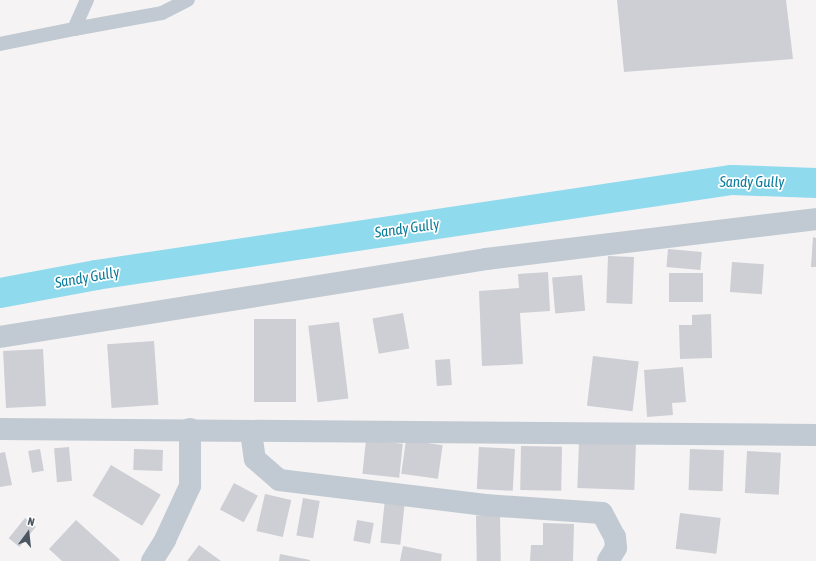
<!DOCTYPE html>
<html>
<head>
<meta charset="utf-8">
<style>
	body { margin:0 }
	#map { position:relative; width:816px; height:561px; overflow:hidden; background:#f5f3f3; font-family:"Asap Condensed",sans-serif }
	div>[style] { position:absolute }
	.canal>* { height:30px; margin:-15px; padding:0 15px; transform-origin:15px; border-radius:15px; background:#90daee }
	.building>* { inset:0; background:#cdcfd5; transform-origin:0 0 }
	.lane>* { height:14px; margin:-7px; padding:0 7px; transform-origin:7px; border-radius:7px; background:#c1cad2 }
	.street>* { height:22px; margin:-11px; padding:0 11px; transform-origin:11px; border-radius:11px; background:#c1cad2 }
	span { translate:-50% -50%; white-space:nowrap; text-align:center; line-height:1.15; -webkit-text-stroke:3.5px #fff; paint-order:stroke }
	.water-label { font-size:15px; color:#0c7c9b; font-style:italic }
	.north { position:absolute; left:8px; top:513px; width:40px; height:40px; -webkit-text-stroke:3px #fff; paint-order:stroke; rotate:15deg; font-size:11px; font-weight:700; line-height:16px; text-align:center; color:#4a5661 }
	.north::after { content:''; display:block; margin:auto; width:14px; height:18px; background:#4a5661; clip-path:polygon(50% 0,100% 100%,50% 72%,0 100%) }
</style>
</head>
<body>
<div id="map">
	<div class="canal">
		<i style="left:0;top:293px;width:98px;rotate:-10.6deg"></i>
		<i style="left:96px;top:275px;width:643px;rotate:-8.5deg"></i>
		<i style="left:732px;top:180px;width:84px;rotate:2deg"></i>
	</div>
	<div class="building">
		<i style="clip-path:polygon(617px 0,786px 0,793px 59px,624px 72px)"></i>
		<i style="clip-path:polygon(813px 237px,816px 238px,816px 267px,811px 267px)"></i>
		<i style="left:668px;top:249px;width:34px;height:18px;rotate:5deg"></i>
		<i style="left:608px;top:256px;width:26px;height:47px;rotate:2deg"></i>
		<i style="left:732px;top:262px;width:32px;height:30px;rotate:4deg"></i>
		<i style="clip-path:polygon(548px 272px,550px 311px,520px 313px,523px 364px,482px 366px,479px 291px,519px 288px,518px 274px)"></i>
		<i style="left:669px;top:273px;width:34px;height:29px"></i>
		<i style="left:582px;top:275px;width:36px;height:30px;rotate:85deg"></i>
		<i style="left:403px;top:313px;width:36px;height:31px;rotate:80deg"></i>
		<i style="clip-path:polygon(711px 314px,712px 358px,680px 359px,679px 325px,692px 325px,692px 315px)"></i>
		<i style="left:254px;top:319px;width:42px;height:83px"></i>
		<i style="left:339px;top:322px;width:77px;height:31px;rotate:83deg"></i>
		<i style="left:154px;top:341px;width:64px;height:47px;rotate:86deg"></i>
		<i style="left:43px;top:349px;width:57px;height:40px;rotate:87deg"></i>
		<i style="left:593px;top:356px;width:46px;height:50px;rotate:7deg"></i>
		<i style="left:450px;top:359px;width:26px;height:15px;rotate:86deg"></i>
		<i style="clip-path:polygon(683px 367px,686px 402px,672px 403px,673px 415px,647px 417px,644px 370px)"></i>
		<i style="left:366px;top:440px;width:37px;height:34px;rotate:6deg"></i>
		<i style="left:406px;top:440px;width:37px;height:34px;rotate:8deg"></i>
		<i style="left:579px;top:441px;width:57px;height:47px;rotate:2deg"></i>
		<i style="left:521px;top:446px;width:41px;height:44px;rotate:1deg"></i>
		<i style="left:69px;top:447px;width:34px;height:15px;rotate:85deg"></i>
		<i style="left:479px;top:447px;width:36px;height:42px;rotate:3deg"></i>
		<i style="left:40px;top:449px;width:22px;height:12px;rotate:80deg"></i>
		<i style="left:134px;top:449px;width:29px;height:21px;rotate:2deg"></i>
		<i style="left:690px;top:449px;width:34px;height:41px;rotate:2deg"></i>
		<i style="left:747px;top:451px;width:34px;height:42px;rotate:3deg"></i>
		<i style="clip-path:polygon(5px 452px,12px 485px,0 487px,0 453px)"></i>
		<i style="left:111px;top:465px;width:58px;height:36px;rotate:31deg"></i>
		<i style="left:234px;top:483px;width:27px;height:30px;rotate:28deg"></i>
		<i style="left:265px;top:494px;width:27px;height:38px;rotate:13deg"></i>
		<i style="left:303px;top:498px;width:17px;height:38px;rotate:10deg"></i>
		<i style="left:385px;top:499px;width:20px;height:44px;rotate:6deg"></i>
		<i style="left:680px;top:513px;width:41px;height:36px;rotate:7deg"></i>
		<i style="left:500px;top:515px;width:46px;height:24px;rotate:89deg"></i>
		<i style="left:25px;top:518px;width:14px;height:26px;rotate:39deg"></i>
		<i style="clip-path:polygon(76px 520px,120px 560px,119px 561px,62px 561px,49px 549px)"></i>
		<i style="left:357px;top:520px;width:17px;height:21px;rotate:10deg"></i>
		<i style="clip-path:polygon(543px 523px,574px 524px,573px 561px,530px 561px,531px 545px,543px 545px)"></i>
		<i style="clip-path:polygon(199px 545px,221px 561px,187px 561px)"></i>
		<i style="clip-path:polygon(403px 546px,442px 554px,441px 561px,400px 561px)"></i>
		<i style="clip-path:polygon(280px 554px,310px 560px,310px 561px,279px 561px)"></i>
	</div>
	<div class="lane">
		<i style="left:74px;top:29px;width:89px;rotate:-10.3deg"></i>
		<i style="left:162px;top:13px;width:29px;rotate:-27deg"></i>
		<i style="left:0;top:44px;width:76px;rotate:-11.5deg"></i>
		<i style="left:74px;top:29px;width:32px;rotate:-66deg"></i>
	</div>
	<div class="street">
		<i style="left:0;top:337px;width:492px;rotate:-9.1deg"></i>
		<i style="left:486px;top:259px;width:332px;rotate:-6.9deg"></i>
		<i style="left:0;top:429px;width:816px;rotate:0.42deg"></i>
		<i style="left:251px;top:432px;width:27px;rotate:82deg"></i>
		<i style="left:255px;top:459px;width:32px;rotate:41deg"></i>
		<i style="left:279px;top:480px;width:208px;rotate:6.9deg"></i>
		<i style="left:485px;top:505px;width:117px;rotate:3.9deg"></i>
		<i style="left:602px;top:513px;width:27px;rotate:62deg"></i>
		<i style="left:615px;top:537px;width:11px;rotate:85deg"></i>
		<i style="left:616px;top:548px;width:15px;rotate:122deg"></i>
		<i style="left:152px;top:561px;width:25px;rotate:-58deg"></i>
		<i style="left:165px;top:540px;width:60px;rotate:-65.2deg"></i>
		<i style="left:190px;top:486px;width:57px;rotate:-90deg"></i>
	</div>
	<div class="water-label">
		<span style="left:752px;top:182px">Sandy Gully</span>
		<span style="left:407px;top:228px;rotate:-8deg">Sandy Gully</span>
		<span style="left:87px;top:277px;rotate:-10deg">Sandy Gully</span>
	</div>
	<div class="north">N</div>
</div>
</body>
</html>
